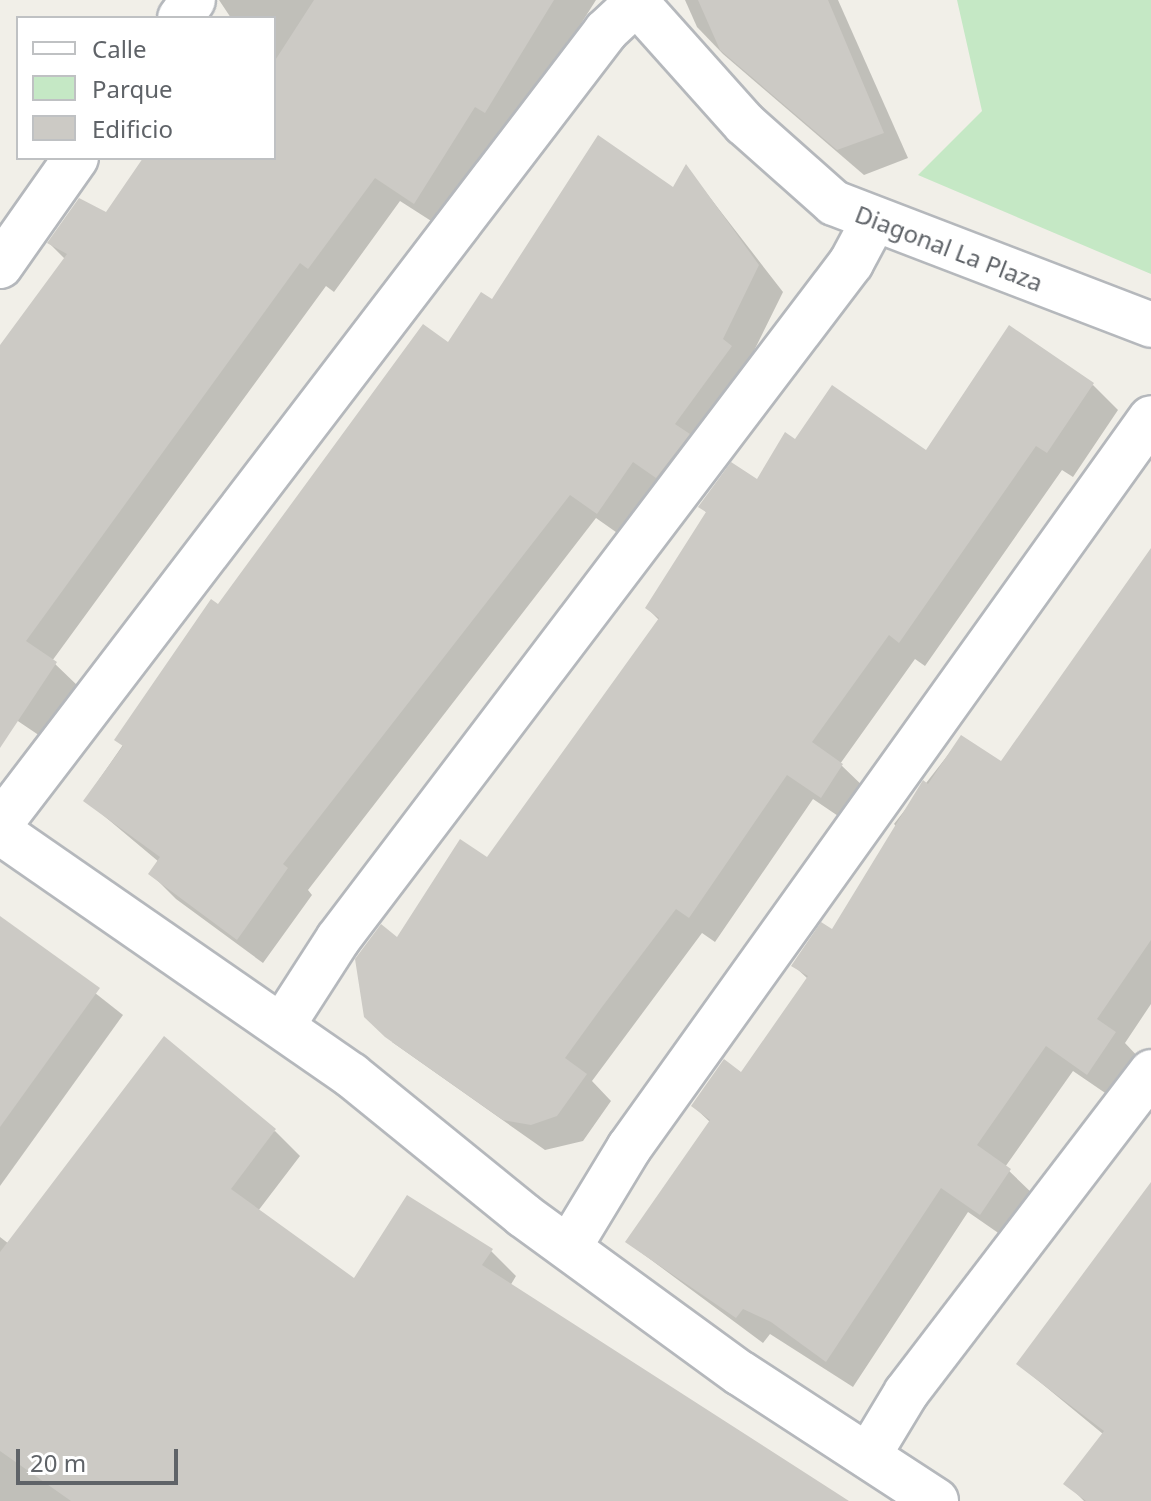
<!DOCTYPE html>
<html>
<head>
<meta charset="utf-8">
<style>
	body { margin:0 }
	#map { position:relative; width:1151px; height:1501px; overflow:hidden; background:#f1efe8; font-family:"Noto Sans",sans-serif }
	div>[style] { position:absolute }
	.green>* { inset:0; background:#c5e8c5 }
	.shadow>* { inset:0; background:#0003 }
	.building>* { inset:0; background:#cccac5 }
	.roads { filter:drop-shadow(2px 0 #b5b8bc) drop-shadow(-2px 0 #b5b8bc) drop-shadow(0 2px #b5b8bc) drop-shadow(0 -2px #b5b8bc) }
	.minor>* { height:44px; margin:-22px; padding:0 22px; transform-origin:22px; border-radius:22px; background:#fff }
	span { translate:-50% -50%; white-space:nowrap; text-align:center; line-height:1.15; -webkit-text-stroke:7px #fff; paint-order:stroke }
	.street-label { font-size:24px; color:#5f6368 }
	.legend { position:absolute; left:16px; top:16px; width:260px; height:144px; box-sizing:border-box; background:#fff; border:2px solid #bfc1c3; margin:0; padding:10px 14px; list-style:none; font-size:24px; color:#5f6368 }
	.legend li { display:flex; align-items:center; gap:16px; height:40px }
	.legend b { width:40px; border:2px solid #bfc1c3 }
	.scale { position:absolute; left:16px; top:1449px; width:162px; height:36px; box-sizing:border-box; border:4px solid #5f6368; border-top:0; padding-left:10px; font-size:24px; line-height:28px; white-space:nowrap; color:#5f6368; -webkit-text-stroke:6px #fff; paint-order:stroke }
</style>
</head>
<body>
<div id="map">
	<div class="green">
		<i style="clip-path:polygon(957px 0,1151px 0,1151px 274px,918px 175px,982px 111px)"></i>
	</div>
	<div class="shadow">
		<i style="clip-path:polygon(219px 0,596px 0,510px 136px,500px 130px,439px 226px,400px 201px,334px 292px,326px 286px,52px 661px,80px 688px,46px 740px,0 709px,0 347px,65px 259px,49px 243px,106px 215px,150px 158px,274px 158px,274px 18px,231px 18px)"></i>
		<i style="clip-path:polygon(685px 0,838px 0,908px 158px,864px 175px,723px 54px,697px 27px)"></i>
		<i style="clip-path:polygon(687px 168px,783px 292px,747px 365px,623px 537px,596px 518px,308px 890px,312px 895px,263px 963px,176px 899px,151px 874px,159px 862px,85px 800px,218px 607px,448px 345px,493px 302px,674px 190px)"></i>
		<i style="clip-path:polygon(1093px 385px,1118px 410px,1073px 477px,1062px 470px,925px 666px,915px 659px,840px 764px,868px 791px,847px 822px,813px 799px,715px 942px,702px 933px,592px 1081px,611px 1101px,583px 1141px,545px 1150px,392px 1042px,397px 940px,488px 860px,660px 621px,647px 608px,708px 514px,700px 506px,757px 482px,796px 442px,926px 452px)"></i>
		<i style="clip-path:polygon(1151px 551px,1151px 1004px,1125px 1043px,1141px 1060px,1114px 1099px,1073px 1071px,1005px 1167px,1036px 1197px,1007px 1239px,968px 1212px,853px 1387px,770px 1334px,763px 1343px,627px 1242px,711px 1123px,693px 1106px,742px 1075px,808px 979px,794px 966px,833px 932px,900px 830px,894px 824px,962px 737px,1002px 764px)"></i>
		<i style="clip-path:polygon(0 918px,123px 1015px,0 1186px)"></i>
		<i style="clip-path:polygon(275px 1131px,300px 1156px,258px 1211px,355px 1281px,491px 1251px,516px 1276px,510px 1286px,845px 1501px,0 1501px,0 1237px,9px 1244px)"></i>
		<i style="clip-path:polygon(1151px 1186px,1151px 1501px,1084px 1501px,1066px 1483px,1103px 1434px,1018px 1364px)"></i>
	</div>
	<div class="building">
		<i style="clip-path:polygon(314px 0,554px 0,485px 113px,475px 107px,414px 204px,375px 178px,308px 269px,300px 263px,26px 641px,57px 662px,0 748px,0 345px,67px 254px,47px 243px,79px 198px,106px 212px,143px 158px,274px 158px,274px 62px)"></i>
		<i style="clip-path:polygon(698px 0,828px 0,884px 133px,837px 150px,720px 50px)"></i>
		<i style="clip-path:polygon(598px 135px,673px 187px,686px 164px,759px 265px,723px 339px,732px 346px,675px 424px,690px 434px,656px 478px,633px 462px,597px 514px,570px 495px,283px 864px,288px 868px,237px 940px,148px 874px,160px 857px,83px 801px,123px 746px,114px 740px,211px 599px,218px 604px,423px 324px,448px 342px,481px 292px,492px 299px)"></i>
		<i style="clip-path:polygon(1009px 325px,1094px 383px,1047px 453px,1036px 446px,899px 643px,889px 635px,812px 742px,843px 764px,821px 798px,787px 775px,689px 918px,676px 909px,602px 1007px,565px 1058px,587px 1074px,557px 1116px,531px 1125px,503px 1120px,385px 1037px,364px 1017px,355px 959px,381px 924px,397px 937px,460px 839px,487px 857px,659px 618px,645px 608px,706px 512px,698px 507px,731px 462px,757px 479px,785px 432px,795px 439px,832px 385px,926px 450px)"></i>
		<i style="clip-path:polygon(1151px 548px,1151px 940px,1097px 1019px,1116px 1032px,1087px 1075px,1046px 1046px,977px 1145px,1011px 1169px,980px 1215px,941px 1188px,826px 1362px,771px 1322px,743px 1309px,736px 1318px,625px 1242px,710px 1120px,691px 1106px,724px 1059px,741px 1072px,808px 976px,791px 966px,821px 922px,832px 929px,923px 780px,928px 784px,961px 735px,1001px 761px)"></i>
		<i style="clip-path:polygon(0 916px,100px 988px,0 1127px)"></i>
		<i style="clip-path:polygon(164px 1036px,276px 1129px,231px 1189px,354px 1278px,407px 1195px,493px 1249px,482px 1265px,849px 1501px,71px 1501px,0 1451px,0 1252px)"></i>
		<i style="clip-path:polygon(1151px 1182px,1151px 1501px,1086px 1501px,1063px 1484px,1104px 1431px,1016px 1364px)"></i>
	</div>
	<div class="roads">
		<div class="minor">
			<i style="left:634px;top:0;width:166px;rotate:48.2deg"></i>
			<i style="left:745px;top:124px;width:119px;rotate:41.6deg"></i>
			<i style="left:834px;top:203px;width:340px;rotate:21deg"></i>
			<i style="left:180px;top:18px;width:22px;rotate:-54deg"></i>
			<i style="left:0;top:266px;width:132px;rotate:-54.9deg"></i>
			<i style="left:0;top:824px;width:998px;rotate:-52.61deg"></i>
			<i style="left:606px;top:31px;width:41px;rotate:-43deg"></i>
			<i style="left:0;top:832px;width:427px;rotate:34.7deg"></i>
			<i style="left:351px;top:1075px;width:222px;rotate:39.1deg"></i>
			<i style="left:523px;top:1215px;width:268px;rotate:36.1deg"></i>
			<i style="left:740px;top:1373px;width:234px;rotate:33.1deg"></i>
			<i style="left:282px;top:1026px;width:103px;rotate:-57.2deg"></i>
			<i style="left:338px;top:939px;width:849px;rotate:-52.81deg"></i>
			<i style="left:851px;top:263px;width:47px;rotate:-61.8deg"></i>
			<i style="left:569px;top:1247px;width:116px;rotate:-58.8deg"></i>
			<i style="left:629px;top:1148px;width:897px;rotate:-54.43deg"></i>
			<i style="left:868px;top:1456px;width:74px;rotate:-58.9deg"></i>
			<i style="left:906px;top:1393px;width:404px;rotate:-52.6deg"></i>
		</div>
	</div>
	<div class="street-label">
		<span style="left:949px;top:248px;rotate:21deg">Diagonal La Plaza</span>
	</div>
	<ul class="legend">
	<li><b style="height:10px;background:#fff"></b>Calle</li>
	<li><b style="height:22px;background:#c5e8c5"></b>Parque</li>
	<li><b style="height:22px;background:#cccac5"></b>Edificio</li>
	</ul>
	<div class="scale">20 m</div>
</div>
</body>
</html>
